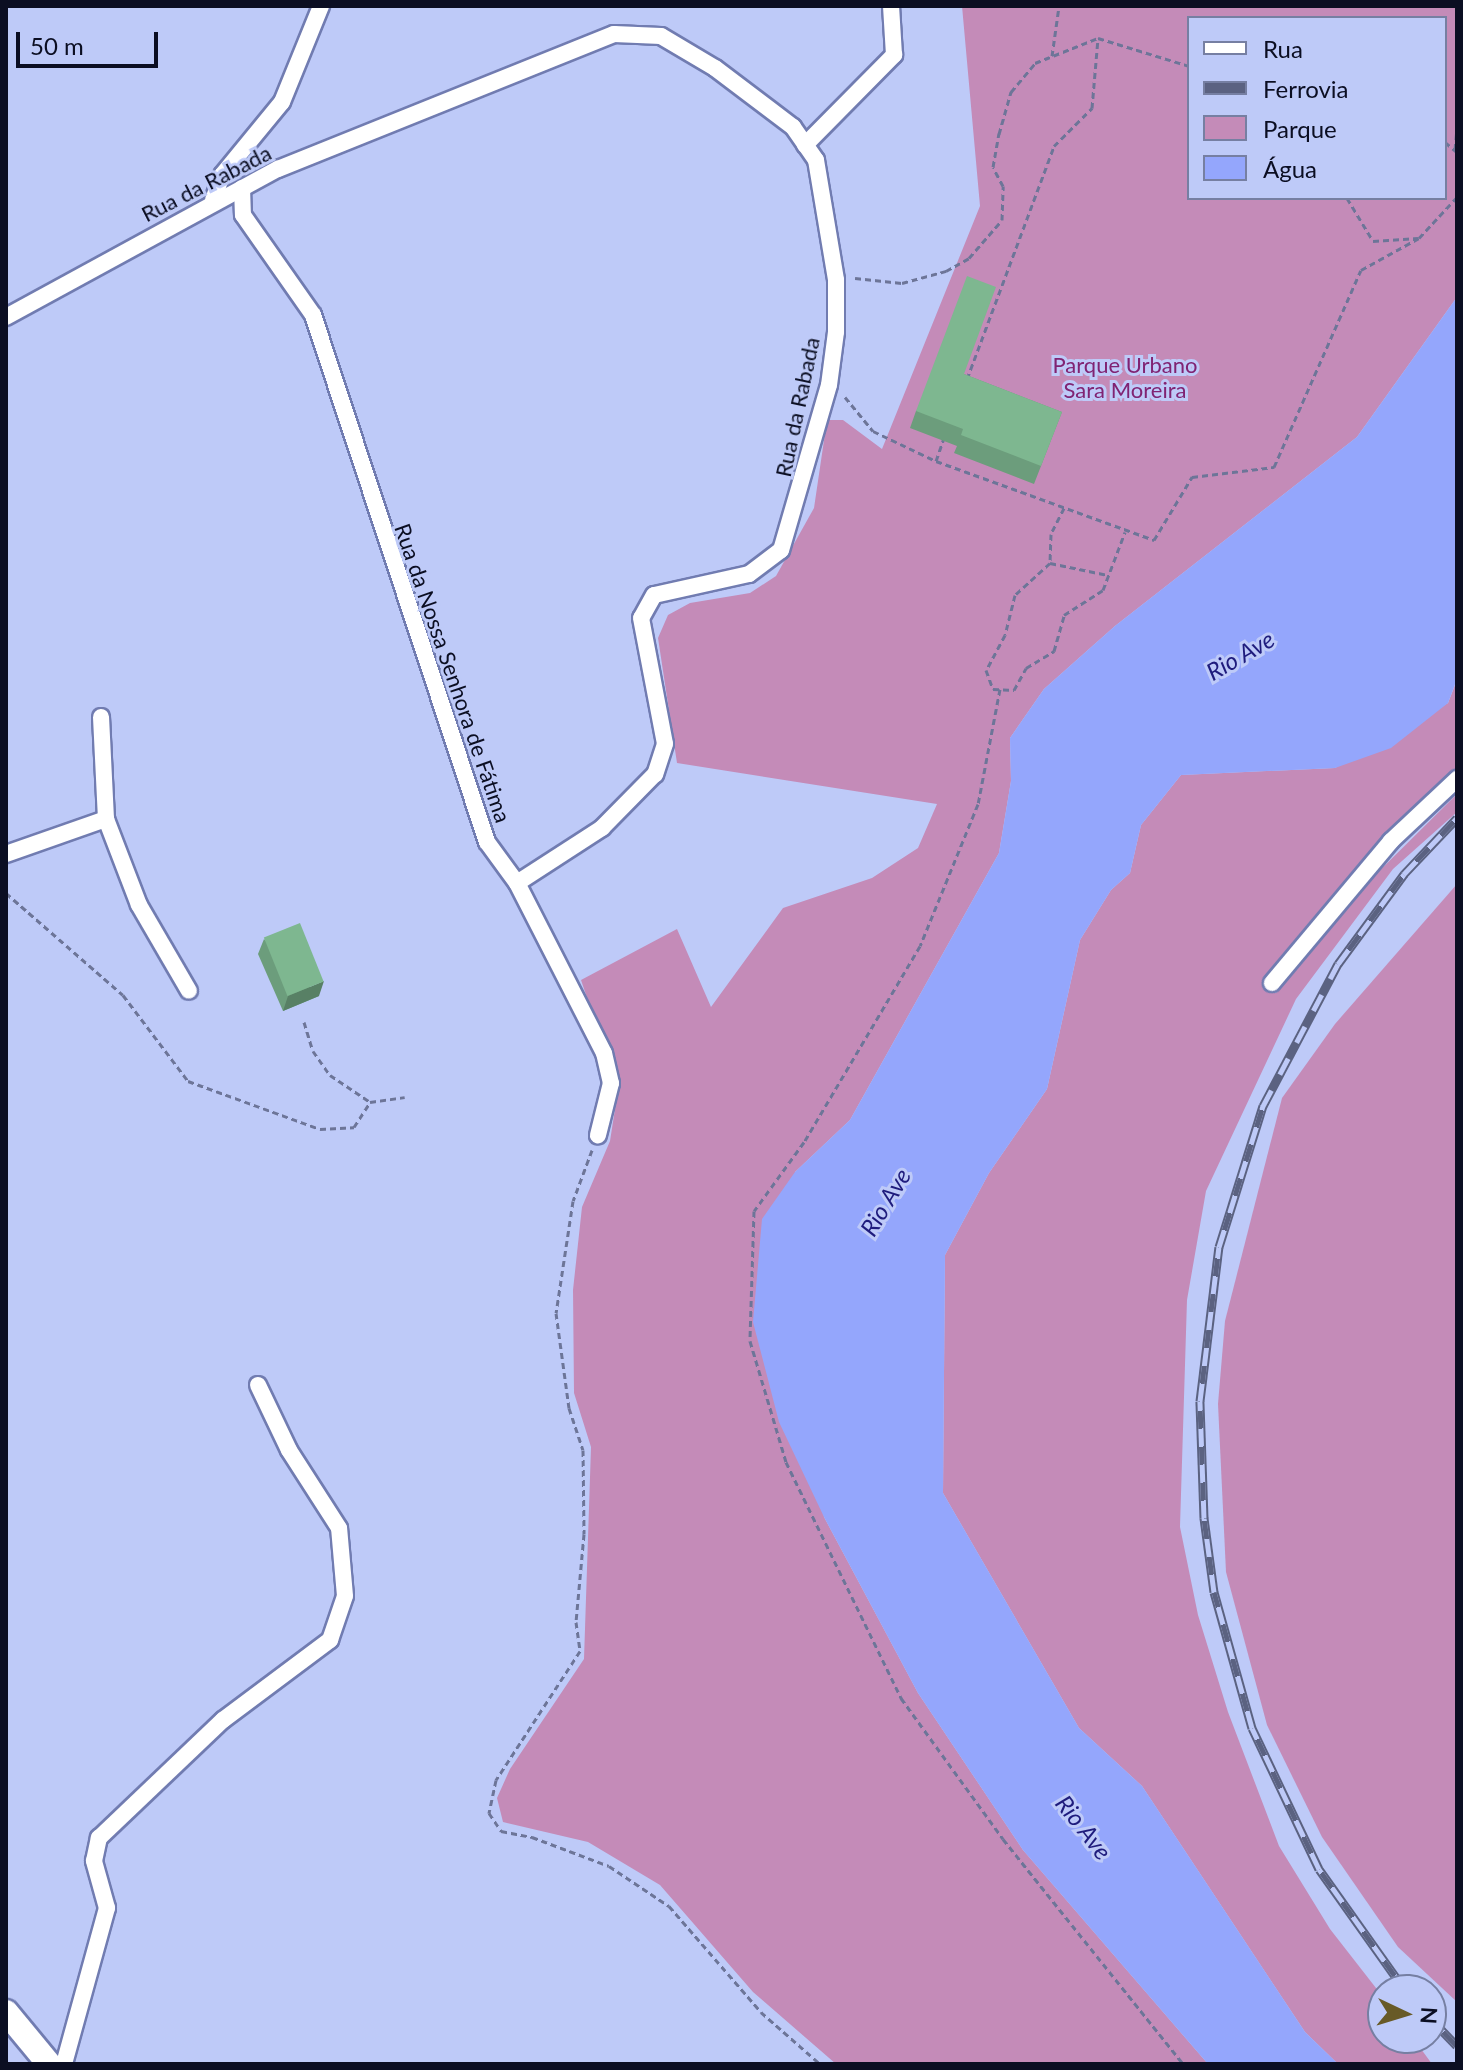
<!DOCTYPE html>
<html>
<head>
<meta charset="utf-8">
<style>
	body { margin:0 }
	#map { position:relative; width:1463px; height:2070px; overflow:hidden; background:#becaf8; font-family:Lato,sans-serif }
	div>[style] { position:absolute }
	.green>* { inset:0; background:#c48bb8 }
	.water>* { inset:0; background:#94a6fc }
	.path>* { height:3px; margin-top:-1.5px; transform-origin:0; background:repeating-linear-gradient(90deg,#6d7598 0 6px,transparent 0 10px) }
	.roads { filter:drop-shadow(2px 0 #717cb1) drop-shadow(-2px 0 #717cb1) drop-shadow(0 2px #717cb1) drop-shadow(0 -2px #717cb1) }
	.street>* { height:16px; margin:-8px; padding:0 8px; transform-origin:8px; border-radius:8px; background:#fff }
	.primary>* { height:24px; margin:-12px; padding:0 12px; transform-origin:12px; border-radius:12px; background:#fff }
	.rail>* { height:9px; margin-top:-4.5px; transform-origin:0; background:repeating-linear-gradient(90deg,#becaf8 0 18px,#5b6281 0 36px); box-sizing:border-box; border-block:2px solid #5b6281 }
	.wall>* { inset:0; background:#6c9d7c }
	.shaded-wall>* { inset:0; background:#588065 }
	.building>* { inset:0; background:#7eb790; transform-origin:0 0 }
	span { translate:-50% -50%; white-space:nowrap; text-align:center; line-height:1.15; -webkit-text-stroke:6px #becaf8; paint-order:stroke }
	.street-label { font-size:22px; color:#0b0e22 }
	.park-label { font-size:22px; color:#802373 }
	.water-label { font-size:24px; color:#1f1c7d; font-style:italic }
	.frame { position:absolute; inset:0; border:8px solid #0b0e22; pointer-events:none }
	.legend { position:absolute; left:1187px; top:16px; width:260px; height:184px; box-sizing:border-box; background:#becaf8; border:2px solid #767fa2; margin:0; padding:10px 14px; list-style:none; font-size:24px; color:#0b0e22 }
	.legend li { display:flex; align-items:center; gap:16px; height:40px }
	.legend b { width:40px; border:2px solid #767fa2 }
	.north { position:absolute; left:1367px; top:1974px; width:80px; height:80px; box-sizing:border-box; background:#becaf8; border:2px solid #767fa2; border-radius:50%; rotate:94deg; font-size:22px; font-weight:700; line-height:32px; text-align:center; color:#0b0e22 }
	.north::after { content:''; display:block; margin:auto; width:28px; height:36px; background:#685a27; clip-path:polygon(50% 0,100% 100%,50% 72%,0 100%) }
	.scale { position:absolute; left:16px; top:32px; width:142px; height:36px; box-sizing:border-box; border:4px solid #0b0e22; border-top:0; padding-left:10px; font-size:24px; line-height:28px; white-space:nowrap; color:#0b0e22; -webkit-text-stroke:6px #becaf8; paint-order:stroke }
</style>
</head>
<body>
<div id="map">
	<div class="green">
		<i style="clip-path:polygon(evenodd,962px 6px,1457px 6px,1457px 297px,1357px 437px,1115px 626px,1044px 689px,1010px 738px,1011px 781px,999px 853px,850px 1120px,795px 1172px,824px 1517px,918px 1693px,1023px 1850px,1208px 2064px,836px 2064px,753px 1992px,660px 1885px,588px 1842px,503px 1822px,497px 1798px,510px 1769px,584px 1659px,591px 1447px,574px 1393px,573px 1290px,582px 1207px,610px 1141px,618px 1090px,581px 980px,677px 929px,711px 1007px,783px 908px,872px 878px,918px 848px,937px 804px,677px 763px,658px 638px,668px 615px,690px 603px,750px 593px,776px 576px,814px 508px,827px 420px,843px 420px,882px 449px,980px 206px,962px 6px,1189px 18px,1445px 18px,1445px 198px,1189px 198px,1189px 18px)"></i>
		<i style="clip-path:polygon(1457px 680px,1457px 774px,1265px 988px,1276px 993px,1356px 894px,1457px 794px,1457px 812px,1393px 869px,1296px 999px,1206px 1191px,1187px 1300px,1180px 1527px,1198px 1615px,1228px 1712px,1279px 1846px,1330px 1929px,1383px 1997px,1383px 2038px,1413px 2038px,1432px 2064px,1338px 2064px,1305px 2032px,1142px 1786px,1079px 1728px,943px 1493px,945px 1255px,989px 1173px,1047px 1089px,1080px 940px,1111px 890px,1130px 873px,1141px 825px,1181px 775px,1335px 768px,1448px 703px)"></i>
		<i style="clip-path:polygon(1457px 884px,1457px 2002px,1398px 1947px,1322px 1837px,1267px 1725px,1226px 1572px,1218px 1404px,1225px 1321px,1282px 1098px,1335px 1024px)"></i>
	</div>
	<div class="water">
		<i style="clip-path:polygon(1457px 297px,1457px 679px,1448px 703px,1391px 748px,1335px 768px,1181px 775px,1141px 825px,1130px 873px,1111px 890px,1080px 940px,1047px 1089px,989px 1173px,945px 1255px,943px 1493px,1079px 1728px,1142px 1786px,1305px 2032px,1338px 2064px,1208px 2064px,1023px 1850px,918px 1693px,824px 1517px,779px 1422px,753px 1322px,762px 1219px,795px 1172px,850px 1120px,999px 853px,1011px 781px,1010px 738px,1044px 689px,1115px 626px,1357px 437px)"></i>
	</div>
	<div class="path">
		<i style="left:1052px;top:56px;width:50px;rotate:-82deg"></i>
		<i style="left:1445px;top:142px;width:16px;rotate:40deg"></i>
		<i style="left:1455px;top:150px;width:22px;rotate:-85deg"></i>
		<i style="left:1347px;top:198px;width:50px;rotate:58.8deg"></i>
		<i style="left:1373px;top:241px;width:45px;rotate:-3.8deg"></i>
		<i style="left:855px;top:278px;width:47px;rotate:6.1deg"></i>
		<i style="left:902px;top:283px;width:46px;rotate:-15.3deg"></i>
		<i style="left:946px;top:271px;width:26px;rotate:-29deg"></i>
		<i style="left:969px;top:258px;width:50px;rotate:-49deg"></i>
		<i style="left:1002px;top:220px;width:34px;rotate:-88deg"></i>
		<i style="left:1003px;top:186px;width:21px;rotate:-118deg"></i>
		<i style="left:993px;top:167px;width:34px;rotate:-80deg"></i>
		<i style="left:999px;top:134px;width:44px;rotate:-74.1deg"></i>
		<i style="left:1011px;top:92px;width:38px;rotate:-50deg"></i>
		<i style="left:1035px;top:63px;width:68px;rotate:-21.6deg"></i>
		<i style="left:1098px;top:38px;width:95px;rotate:17.1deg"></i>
		<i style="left:967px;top:379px;width:249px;rotate:-69.5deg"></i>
		<i style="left:1054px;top:146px;width:54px;rotate:-45deg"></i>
		<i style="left:1092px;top:108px;width:70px;rotate:-85.1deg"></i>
		<i style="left:845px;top:397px;width:44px;rotate:50.5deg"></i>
		<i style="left:873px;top:431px;width:70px;rotate:25.5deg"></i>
		<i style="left:936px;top:461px;width:232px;rotate:19.9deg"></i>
		<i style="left:1154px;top:540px;width:74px;rotate:-58.9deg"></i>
		<i style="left:1192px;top:477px;width:83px;rotate:-7deg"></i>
		<i style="left:1274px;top:467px;width:215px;rotate:-66.2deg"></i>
		<i style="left:1361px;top:270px;width:66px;rotate:-28.9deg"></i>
		<i style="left:1419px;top:238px;width:56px;rotate:-47.2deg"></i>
		<i style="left:936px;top:461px;width:24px;rotate:-71deg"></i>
		<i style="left:1064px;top:508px;width:29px;rotate:117deg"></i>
		<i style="left:1051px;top:534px;width:29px;rotate:92deg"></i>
		<i style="left:1050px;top:563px;width:47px;rotate:137.6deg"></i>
		<i style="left:1015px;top:595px;width:41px;rotate:104deg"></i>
		<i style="left:1005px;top:635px;width:40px;rotate:118deg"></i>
		<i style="left:986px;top:670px;width:20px;rotate:70deg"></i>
		<i style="left:993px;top:689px;width:21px;rotate:3deg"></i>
		<i style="left:1014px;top:690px;width:25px;rotate:-61deg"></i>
		<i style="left:1026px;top:668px;width:33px;rotate:-31deg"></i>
		<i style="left:1054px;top:651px;width:37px;rotate:-74deg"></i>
		<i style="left:1064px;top:615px;width:46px;rotate:-32.7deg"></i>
		<i style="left:1103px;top:590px;width:62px;rotate:-69.2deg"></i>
		<i style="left:1050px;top:563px;width:59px;rotate:11.7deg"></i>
		<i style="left:1000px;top:689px;width:117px;rotate:100.8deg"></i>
		<i style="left:978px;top:804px;width:153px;rotate:112.2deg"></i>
		<i style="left:920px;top:946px;width:228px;rotate:120.6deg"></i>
		<i style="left:804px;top:1142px;width:85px;rotate:125.9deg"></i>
		<i style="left:754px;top:1211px;width:130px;rotate:91.8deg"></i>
		<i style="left:750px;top:1341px;width:126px;rotate:73.4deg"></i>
		<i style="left:786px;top:1462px;width:263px;rotate:64deg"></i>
		<i style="left:901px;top:1698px;width:174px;rotate:54.1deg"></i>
		<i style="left:1003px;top:1839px;width:288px;rotate:51.3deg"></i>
		<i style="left:6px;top:893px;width:155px;rotate:41.1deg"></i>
		<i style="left:123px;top:995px;width:108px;rotate:52.9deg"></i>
		<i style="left:188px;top:1081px;width:140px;rotate:20deg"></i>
		<i style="left:320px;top:1129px;width:34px;rotate:-3deg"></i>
		<i style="left:354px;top:1127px;width:30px;rotate:-57deg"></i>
		<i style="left:304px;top:1022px;width:30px;rotate:73deg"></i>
		<i style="left:313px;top:1051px;width:29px;rotate:55deg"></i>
		<i style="left:330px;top:1075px;width:48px;rotate:34deg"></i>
		<i style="left:370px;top:1102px;width:35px;rotate:-8deg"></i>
		<i style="left:592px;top:1150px;width:54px;rotate:110.4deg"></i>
		<i style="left:573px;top:1201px;width:113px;rotate:98.6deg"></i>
		<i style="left:556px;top:1313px;width:96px;rotate:82.2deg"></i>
		<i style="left:569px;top:1408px;width:44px;rotate:71.6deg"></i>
		<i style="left:583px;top:1450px;width:84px;rotate:89.3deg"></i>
		<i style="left:584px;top:1534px;width:88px;rotate:95.2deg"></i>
		<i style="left:576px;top:1622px;width:29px;rotate:82deg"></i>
		<i style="left:580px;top:1651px;width:154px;rotate:123.1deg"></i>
		<i style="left:496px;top:1780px;width:34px;rotate:102deg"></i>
		<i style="left:489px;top:1813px;width:22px;rotate:56deg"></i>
		<i style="left:501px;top:1831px;width:32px;rotate:11deg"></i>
		<i style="left:532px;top:1837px;width:82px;rotate:20.6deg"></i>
		<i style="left:609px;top:1866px;width:72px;rotate:33.7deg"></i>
		<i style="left:669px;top:1906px;width:140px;rotate:49deg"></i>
		<i style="left:761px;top:2012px;width:79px;rotate:41.4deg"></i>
	</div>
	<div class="roads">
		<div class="street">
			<i style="left:805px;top:145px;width:127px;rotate:-45.3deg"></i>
			<i style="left:894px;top:55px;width:49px;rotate:-93.5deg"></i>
			<i style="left:242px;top:188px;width:27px;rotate:88deg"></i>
			<i style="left:243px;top:215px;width:122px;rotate:55deg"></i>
			<i style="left:313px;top:315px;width:555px;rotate:71.73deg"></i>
			<i style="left:487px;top:842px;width:51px;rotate:53.8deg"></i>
			<i style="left:517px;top:883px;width:191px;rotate:62.9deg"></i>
			<i style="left:604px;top:1053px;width:31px;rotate:77deg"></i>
			<i style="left:611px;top:1083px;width:54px;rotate:104deg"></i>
			<i style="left:213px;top:200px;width:27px;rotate:-70deg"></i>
			<i style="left:222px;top:175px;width:94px;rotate:-50.6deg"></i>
			<i style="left:282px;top:102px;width:104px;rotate:-67.9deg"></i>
			<i style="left:6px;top:317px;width:310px;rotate:-28.6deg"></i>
			<i style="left:278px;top:169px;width:362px;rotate:-21.9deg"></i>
			<i style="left:614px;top:34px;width:47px;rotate:2.4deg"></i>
			<i style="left:661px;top:36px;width:63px;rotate:30.7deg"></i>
			<i style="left:715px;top:68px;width:98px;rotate:37.1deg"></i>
			<i style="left:793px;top:127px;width:40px;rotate:55.1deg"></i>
			<i style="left:816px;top:160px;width:122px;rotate:80.5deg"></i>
			<i style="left:836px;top:280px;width:52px;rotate:90deg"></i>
			<i style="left:836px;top:332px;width:53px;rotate:97.5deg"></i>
			<i style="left:829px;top:385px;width:172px;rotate:106.2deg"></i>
			<i style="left:781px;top:550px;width:40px;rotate:143deg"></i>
			<i style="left:749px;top:574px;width:97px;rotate:167.5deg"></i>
			<i style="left:654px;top:595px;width:26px;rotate:119deg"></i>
			<i style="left:641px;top:618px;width:128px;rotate:79.2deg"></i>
			<i style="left:665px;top:744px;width:32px;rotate:108deg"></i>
			<i style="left:655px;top:774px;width:76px;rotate:134.5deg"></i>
			<i style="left:602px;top:828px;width:101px;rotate:147.1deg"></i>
			<i style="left:101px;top:717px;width:102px;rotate:87.2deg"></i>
			<i style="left:106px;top:819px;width:92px;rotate:69deg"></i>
			<i style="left:139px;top:905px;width:99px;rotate:59.8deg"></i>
			<i style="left:6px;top:854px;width:106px;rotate:-19.3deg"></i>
			<i style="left:1272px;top:983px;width:185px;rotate:-50deg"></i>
			<i style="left:1391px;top:841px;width:91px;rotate:-43.2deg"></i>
			<i style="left:64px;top:2064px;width:162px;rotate:-74.6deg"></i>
			<i style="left:107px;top:1908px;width:49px;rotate:-105.5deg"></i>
			<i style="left:94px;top:1861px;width:24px;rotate:-78deg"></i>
			<i style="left:99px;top:1838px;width:171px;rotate:-43.6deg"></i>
			<i style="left:223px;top:1720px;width:134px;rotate:-36.8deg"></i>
			<i style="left:330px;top:1640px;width:46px;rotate:-71.2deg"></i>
			<i style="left:345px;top:1596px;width:68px;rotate:-95deg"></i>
			<i style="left:339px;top:1528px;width:93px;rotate:-122.7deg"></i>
			<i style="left:289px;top:1450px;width:72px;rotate:-115.5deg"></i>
		</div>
		<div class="primary">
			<i style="left:6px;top:2012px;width:67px;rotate:50.4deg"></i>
		</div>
	</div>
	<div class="rail">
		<i style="left:1405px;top:1990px;width:148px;rotate:-125.4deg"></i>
		<i style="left:1319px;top:1869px;width:156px;rotate:-115.4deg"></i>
		<i style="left:1252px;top:1728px;width:141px;rotate:-105.6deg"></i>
		<i style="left:1214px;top:1592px;width:75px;rotate:-97.7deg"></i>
		<i style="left:1204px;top:1518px;width:117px;rotate:-92deg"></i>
		<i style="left:1200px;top:1401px;width:155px;rotate:-83deg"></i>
		<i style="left:1219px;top:1247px;width:148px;rotate:-72.7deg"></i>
		<i style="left:1263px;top:1106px;width:161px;rotate:-62.2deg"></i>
		<i style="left:1338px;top:964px;width:112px;rotate:-53.7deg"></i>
		<i style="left:1404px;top:874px;width:77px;rotate:-46.6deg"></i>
		<i style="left:1431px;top:2019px;width:37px;rotate:46deg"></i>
	</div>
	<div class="wall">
		<i style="clip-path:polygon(964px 374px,1062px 412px,1034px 484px,954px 453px,957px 446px,910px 428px,916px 411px)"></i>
		<i style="clip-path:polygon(264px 939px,319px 996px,283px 1011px,258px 954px)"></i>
	</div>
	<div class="shaded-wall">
		<i style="clip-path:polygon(324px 981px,319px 996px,283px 1011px,288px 996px)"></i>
	</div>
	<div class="building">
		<i style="clip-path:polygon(967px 276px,996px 287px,964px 374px,1062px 412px,1041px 466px,961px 435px,963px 429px,916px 411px)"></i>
		<i style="left:300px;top:923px;width:63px;height:39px;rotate:68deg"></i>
	</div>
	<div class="street-label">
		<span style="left:206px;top:183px;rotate:-27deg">Rua da Rabada</span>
		<span style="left:797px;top:407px;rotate:-78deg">Rua da Rabada</span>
		<span style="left:453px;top:673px;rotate:71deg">Rua da Nossa Senhora de Fátima</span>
	</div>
	<div class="park-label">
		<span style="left:1125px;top:377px">Parque Urbano<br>Sara Moreira</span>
	</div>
	<div class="water-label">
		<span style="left:1240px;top:655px;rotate:-30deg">Rio Ave</span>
		<span style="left:885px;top:1202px;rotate:-59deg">Rio Ave</span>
		<span style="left:1084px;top:1827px;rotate:52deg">Rio Ave</span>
	</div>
	<div class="frame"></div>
	<ul class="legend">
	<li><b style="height:10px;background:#fff"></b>Rua</li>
	<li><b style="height:10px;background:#5b6281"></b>Ferrovia</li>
	<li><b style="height:22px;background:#c48bb8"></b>Parque</li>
	<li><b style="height:22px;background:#94a6fc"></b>Água</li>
	</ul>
	<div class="north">N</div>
	<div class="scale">50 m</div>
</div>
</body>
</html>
